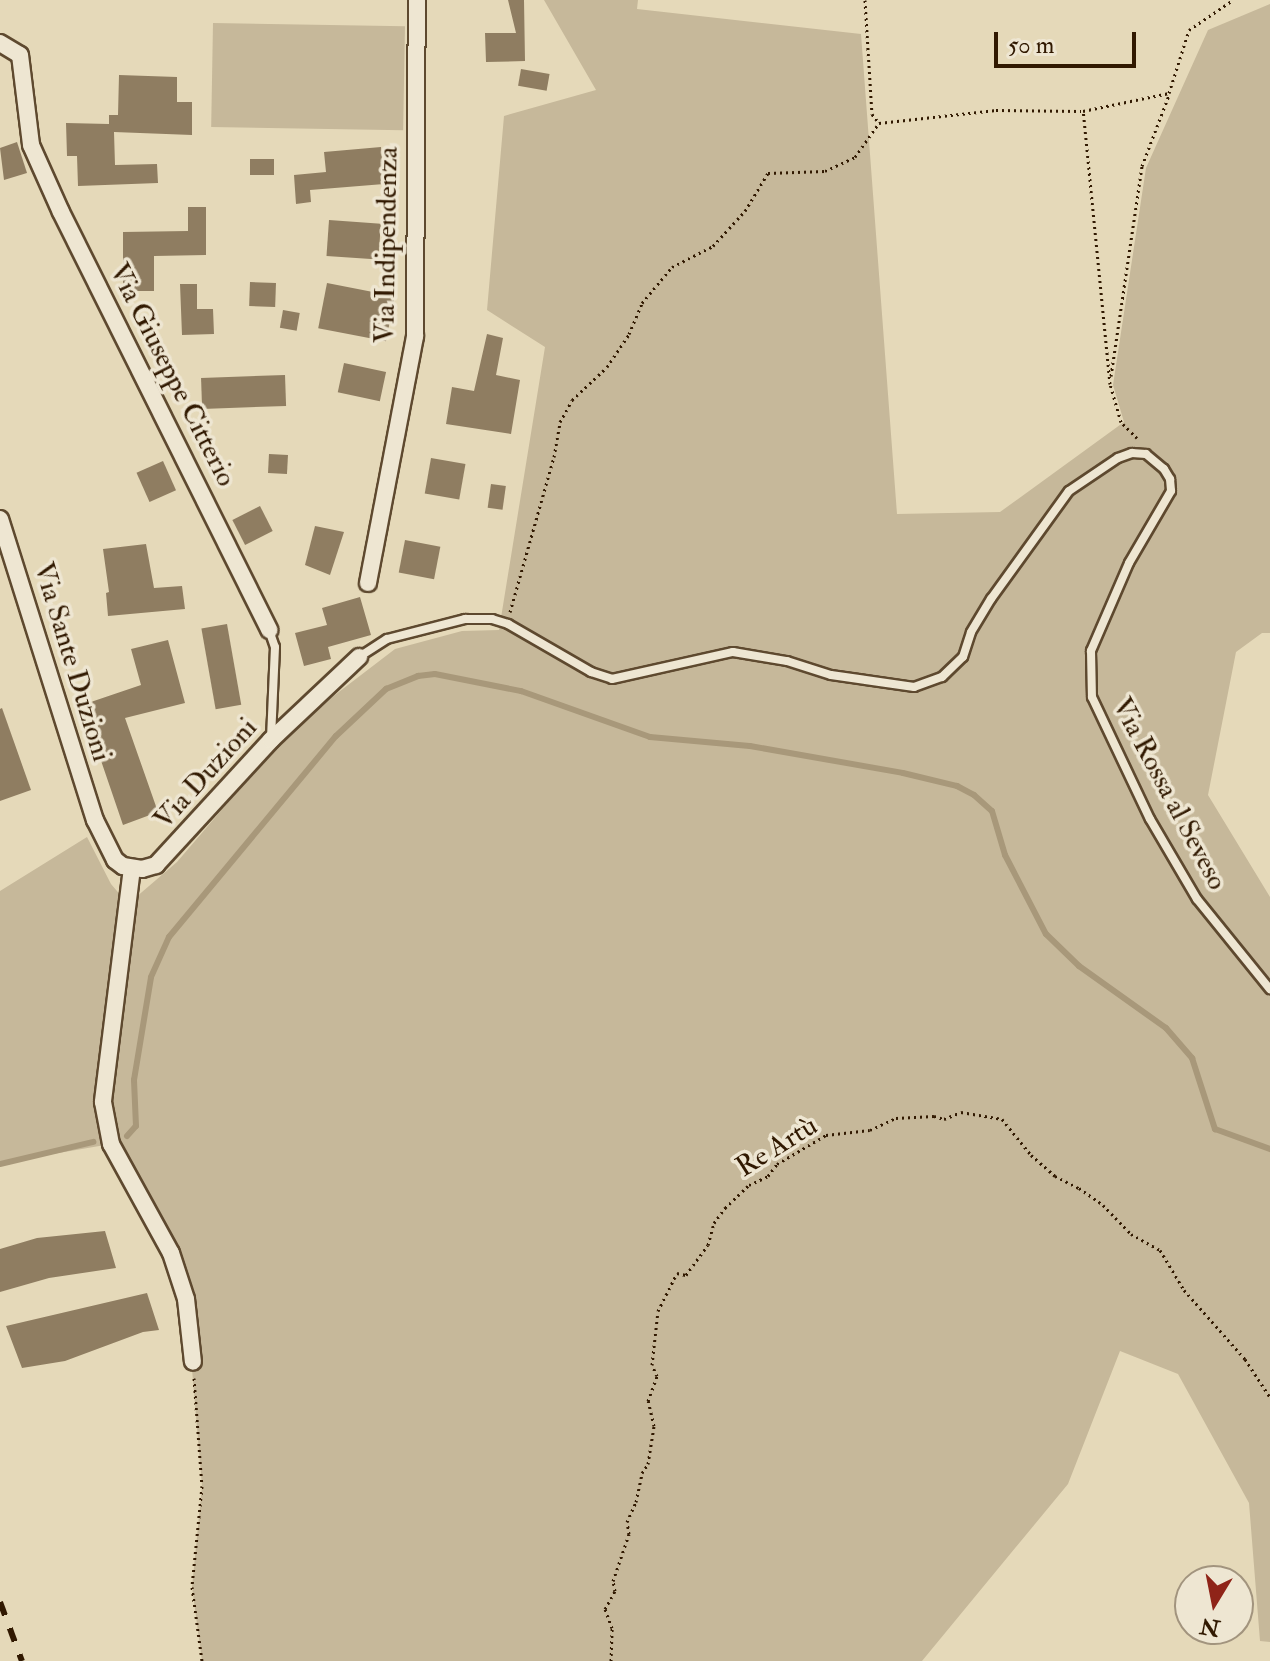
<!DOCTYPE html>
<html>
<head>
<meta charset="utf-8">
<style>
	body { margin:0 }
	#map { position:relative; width:1270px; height:1661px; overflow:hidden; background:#e5d9b9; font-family:"IM FELL Double Pica",serif }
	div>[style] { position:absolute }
	.green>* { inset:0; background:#c6b89a; transform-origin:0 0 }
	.stream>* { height:6px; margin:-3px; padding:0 3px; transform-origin:3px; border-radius:3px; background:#a8987a }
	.building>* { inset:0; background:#8f7d61; transform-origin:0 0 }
	.path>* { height:3px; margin-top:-1.5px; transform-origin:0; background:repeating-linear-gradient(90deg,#311901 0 2px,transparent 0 6px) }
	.roads { filter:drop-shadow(2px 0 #5e492f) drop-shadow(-2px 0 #5e492f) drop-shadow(0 2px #5e492f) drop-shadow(0 -2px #5e492f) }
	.lane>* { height:8px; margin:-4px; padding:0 4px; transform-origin:4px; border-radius:4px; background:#eee6d2 }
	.street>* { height:16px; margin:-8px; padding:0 8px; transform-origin:8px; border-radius:8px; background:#eee6d2 }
	.rail>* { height:6px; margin-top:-3px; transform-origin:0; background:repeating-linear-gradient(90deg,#311901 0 14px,transparent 0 28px) }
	span { translate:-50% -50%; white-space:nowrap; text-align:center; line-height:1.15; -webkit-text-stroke:7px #eee6d2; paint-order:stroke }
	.street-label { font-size:28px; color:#311901 }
	.north { position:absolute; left:1174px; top:1565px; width:80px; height:80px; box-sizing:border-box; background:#eee6d2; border:2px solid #a2947e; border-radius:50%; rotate:190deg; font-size:22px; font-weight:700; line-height:32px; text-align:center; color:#311901 }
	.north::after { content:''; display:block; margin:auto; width:28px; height:36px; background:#8f2418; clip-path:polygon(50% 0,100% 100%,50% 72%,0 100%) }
	.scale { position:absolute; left:994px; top:32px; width:142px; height:36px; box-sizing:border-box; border:4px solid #311901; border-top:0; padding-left:10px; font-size:24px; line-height:28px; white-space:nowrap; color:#311901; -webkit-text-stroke:6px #eee6d2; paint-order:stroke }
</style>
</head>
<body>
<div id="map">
	<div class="green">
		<i style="clip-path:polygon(544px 0,638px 0,637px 9px,861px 34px,897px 514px,1000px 512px,1124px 422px,1113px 385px,1146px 168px,1208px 30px,1270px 4px,1270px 633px,1262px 633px,1236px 652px,1208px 795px,1270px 897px,1270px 1642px,1260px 1641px,1249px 1503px,1178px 1374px,1120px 1351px,1068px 1484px,922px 1661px,202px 1661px,192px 1587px,202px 1486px,186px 1299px,111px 1144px,0 1163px,0 891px,87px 837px,111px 884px,128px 904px,177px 862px,260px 765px,314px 711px,395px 649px,462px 631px,499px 630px,545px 347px,487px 310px,504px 116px,596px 90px)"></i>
		<i style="left:213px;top:23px;width:192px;height:104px;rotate:1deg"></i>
	</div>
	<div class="stream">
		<i style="left:127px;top:1136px;width:13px;rotate:-48deg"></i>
		<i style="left:136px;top:1126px;width:46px;rotate:-92.5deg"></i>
		<i style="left:134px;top:1080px;width:104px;rotate:-80.6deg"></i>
		<i style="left:151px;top:977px;width:44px;rotate:-65.8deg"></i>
		<i style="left:169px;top:937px;width:261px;rotate:-50.3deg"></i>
		<i style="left:336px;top:736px;width:69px;rotate:-43.2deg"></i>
		<i style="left:386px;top:689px;width:35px;rotate:-22deg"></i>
		<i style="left:418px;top:676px;width:17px;rotate:-7deg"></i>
		<i style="left:435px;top:674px;width:88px;rotate:11.2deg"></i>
		<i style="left:521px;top:691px;width:137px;rotate:19.6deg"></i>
		<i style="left:650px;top:737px;width:100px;rotate:5.1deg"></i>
		<i style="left:750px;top:746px;width:155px;rotate:10deg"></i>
		<i style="left:903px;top:773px;width:56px;rotate:13.5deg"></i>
		<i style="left:957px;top:786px;width:19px;rotate:28deg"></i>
		<i style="left:974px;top:795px;width:24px;rotate:42deg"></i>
		<i style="left:992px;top:811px;width:46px;rotate:73.5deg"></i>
		<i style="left:1005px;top:855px;width:89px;rotate:62.6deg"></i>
		<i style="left:1046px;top:934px;width:46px;rotate:44.1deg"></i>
		<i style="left:1079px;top:966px;width:107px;rotate:35.5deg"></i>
		<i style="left:1166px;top:1028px;width:40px;rotate:49deg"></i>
		<i style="left:1192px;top:1058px;width:75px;rotate:72.1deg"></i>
		<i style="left:1215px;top:1129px;width:59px;rotate:20deg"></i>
		<i style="left:0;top:1164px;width:96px;rotate:-13.3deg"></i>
	</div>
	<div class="building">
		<i style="clip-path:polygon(508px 0,524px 0,525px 61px,486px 62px,485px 33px,516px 33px)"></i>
		<i style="left:521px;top:69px;width:29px;height:17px;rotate:10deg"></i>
		<i style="clip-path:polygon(119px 75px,177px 77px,177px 102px,192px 102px,192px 135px,114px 132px,115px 165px,157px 164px,158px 183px,78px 186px,77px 156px,67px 156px,66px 123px,109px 124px,109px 115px,118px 115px)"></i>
		<i style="clip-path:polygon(17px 142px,27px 173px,4px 180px,0 148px)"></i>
		<i style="clip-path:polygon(381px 147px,384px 184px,310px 190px,311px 202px,296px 204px,294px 175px,326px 172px,324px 152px)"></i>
		<i style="left:274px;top:159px;width:16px;height:24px;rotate:90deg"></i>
		<i style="clip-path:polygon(188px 207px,206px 207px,206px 255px,154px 256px,154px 291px,123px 291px,123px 232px,188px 231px)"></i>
		<i style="left:329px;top:220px;width:52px;height:36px;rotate:4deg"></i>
		<i style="left:250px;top:282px;width:26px;height:24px;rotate:2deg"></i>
		<i style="left:327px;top:283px;width:69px;height:46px;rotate:11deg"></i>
		<i style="clip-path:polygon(180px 284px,197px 284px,197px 309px,213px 309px,214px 334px,182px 335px)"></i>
		<i style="left:283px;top:310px;width:17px;height:18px;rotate:10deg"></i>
		<i style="clip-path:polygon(487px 334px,503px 338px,496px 375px,520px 380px,511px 434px,446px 424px,452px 387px,474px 391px)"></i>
		<i style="left:344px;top:363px;width:43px;height:30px;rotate:12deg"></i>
		<i style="left:285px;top:375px;width:31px;height:84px;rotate:88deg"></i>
		<i style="left:269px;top:454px;width:19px;height:19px;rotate:3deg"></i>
		<i style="left:431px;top:458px;width:35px;height:36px;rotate:10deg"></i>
		<i style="left:163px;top:461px;width:32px;height:29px;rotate:66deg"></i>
		<i style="left:491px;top:484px;width:15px;height:24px;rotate:8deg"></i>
		<i style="left:260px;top:506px;width:28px;height:31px;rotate:63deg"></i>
		<i style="clip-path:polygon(315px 526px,344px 532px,330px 575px,305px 565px)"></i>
		<i style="left:405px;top:540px;width:36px;height:33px;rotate:11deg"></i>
		<i style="clip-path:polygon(146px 544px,154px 588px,182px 586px,185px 609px,108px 616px,106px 593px,109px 592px,103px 549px)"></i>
		<i style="clip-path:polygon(360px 597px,371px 635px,328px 647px,331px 659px,304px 666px,295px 633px,327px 625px,322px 608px)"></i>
		<i style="left:227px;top:624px;width:82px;height:26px;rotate:80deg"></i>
		<i style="clip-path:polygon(168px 640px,185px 703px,125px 718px,158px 812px,123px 825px,82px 705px,141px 685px,131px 649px)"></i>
		<i style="clip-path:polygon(2px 708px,31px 790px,0 801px,0 709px)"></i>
		<i style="clip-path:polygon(105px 1231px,116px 1268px,49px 1278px,0 1292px,0 1249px,37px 1238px)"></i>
		<i style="clip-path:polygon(147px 1293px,159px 1330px,143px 1332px,65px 1361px,22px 1368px,6px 1326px)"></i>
	</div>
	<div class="path">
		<i style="left:865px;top:0;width:114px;rotate:86.5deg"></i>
		<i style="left:872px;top:114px;width:11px;rotate:52deg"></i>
		<i style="left:879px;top:123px;width:118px;rotate:-6.3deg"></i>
		<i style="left:996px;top:110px;width:85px;rotate:0.7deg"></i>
		<i style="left:1111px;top:376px;width:212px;rotate:-81.6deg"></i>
		<i style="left:1142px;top:166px;width:76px;rotate:-69.2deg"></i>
		<i style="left:1137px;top:438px;width:23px;rotate:-135deg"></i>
		<i style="left:1121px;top:422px;width:40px;rotate:-106deg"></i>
		<i style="left:1110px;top:384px;width:274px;rotate:-95.6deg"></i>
		<i style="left:1083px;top:111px;width:88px;rotate:-11.8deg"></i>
		<i style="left:1169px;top:93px;width:66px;rotate:-72.4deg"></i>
		<i style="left:1189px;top:30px;width:53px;rotate:-34.3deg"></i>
		<i style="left:510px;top:612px;width:161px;rotate:-74.2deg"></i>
		<i style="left:554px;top:457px;width:36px;rotate:-80deg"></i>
		<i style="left:560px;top:422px;width:25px;rotate:-61deg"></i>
		<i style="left:572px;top:400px;width:48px;rotate:-43.3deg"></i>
		<i style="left:607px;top:367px;width:40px;rotate:-56deg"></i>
		<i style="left:629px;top:334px;width:34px;rotate:-67deg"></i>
		<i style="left:642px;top:303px;width:47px;rotate:-50.2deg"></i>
		<i style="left:672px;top:267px;width:46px;rotate:-27.1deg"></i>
		<i style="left:713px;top:246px;width:47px;rotate:-47.6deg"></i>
		<i style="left:745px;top:211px;width:44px;rotate:-58.8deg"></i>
		<i style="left:768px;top:173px;width:57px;rotate:-2deg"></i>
		<i style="left:825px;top:171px;width:33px;rotate:-25deg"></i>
		<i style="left:855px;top:157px;width:42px;rotate:-54.8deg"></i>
		<i style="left:194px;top:1378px;width:108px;rotate:85.8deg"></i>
		<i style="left:202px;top:1486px;width:101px;rotate:95.7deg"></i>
		<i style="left:192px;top:1587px;width:75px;rotate:82.3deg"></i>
		<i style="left:611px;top:1661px;width:33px;rotate:-88deg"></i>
		<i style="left:612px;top:1628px;width:20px;rotate:-110deg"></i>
		<i style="left:605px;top:1609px;width:21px;rotate:-61deg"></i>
		<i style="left:615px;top:1591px;width:10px;rotate:-101deg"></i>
		<i style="left:613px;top:1581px;width:50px;rotate:-71.2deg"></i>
		<i style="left:629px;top:1534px;width:12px;rotate:-99deg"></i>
		<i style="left:627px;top:1522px;width:22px;rotate:-66deg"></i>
		<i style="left:636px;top:1502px;width:30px;rotate:-78deg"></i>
		<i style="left:642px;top:1473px;width:11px;rotate:-56deg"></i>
		<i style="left:648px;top:1464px;width:38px;rotate:-81deg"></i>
		<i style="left:654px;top:1426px;width:26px;rotate:-103deg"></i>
		<i style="left:648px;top:1401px;width:27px;rotate:-70deg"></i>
		<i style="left:657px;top:1376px;width:12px;rotate:-114deg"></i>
		<i style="left:652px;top:1365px;width:54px;rotate:-83.7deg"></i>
		<i style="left:658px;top:1311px;width:42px;rotate:-63.4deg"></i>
		<i style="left:677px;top:1273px;width:9px;rotate:13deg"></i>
		<i style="left:686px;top:1275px;width:37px;rotate:-54deg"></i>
		<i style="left:708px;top:1245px;width:23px;rotate:-75deg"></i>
		<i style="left:714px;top:1223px;width:19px;rotate:-54deg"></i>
		<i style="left:725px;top:1208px;width:33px;rotate:-44deg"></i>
		<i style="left:749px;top:1185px;width:21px;rotate:-25deg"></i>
		<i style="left:768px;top:1176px;width:15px;rotate:-53deg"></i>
		<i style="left:777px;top:1164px;width:57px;rotate:-30.6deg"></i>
		<i style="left:826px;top:1135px;width:44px;rotate:-6.5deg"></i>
		<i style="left:870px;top:1130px;width:29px;rotate:-25deg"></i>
		<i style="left:896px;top:1118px;width:38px;rotate:-3deg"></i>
		<i style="left:934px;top:1116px;width:10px;rotate:17deg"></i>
		<i style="left:944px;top:1119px;width:18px;rotate:-22deg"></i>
		<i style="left:961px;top:1112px;width:42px;rotate:9.7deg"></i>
		<i style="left:1002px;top:1119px;width:46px;rotate:51.1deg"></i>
		<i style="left:1031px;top:1155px;width:32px;rotate:41deg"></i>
		<i style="left:1055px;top:1176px;width:27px;rotate:27deg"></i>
		<i style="left:1079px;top:1188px;width:29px;rotate:35deg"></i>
		<i style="left:1103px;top:1205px;width:40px;rotate:46deg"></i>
		<i style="left:1131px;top:1234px;width:33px;rotate:29deg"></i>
		<i style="left:1160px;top:1250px;width:47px;rotate:59deg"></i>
		<i style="left:1184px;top:1290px;width:92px;rotate:48.5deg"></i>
		<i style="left:1245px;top:1359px;width:45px;rotate:56.7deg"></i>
	</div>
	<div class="roads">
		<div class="lane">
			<i style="left:269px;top:630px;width:18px;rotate:71deg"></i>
			<i style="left:275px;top:647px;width:90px;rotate:92.5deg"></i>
			<i style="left:359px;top:657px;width:33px;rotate:-33deg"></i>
			<i style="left:387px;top:639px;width:81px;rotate:-14.4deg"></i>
			<i style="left:465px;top:619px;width:27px"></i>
			<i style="left:492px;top:619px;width:17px;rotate:17deg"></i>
			<i style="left:508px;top:624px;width:96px;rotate:30deg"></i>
			<i style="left:591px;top:672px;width:22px;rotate:18deg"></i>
			<i style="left:612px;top:679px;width:124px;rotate:-12.6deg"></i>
			<i style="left:733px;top:652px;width:55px;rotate:9.5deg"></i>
			<i style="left:787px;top:661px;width:46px;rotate:17.7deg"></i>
			<i style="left:831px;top:675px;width:84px;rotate:8.2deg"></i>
			<i style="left:914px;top:687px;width:30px;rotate:-20deg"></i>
			<i style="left:942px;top:677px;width:29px;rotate:-44deg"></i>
			<i style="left:963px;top:657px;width:26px;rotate:-72deg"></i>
			<i style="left:971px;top:632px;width:39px;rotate:-59deg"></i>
			<i style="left:991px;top:599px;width:133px;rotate:-54.2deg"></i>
			<i style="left:1069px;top:491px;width:59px;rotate:-34deg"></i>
			<i style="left:1118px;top:458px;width:15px;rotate:-20deg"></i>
			<i style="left:1132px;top:453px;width:14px;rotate:4deg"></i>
			<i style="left:1146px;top:454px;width:23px;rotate:40deg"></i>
			<i style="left:1164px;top:469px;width:12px;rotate:59deg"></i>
			<i style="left:1170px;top:479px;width:12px;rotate:85deg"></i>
			<i style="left:1171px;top:491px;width:83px;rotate:120.3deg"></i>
			<i style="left:1129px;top:563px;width:96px;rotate:113.4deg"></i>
			<i style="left:1091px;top:651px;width:46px;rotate:88.8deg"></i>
			<i style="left:1092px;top:697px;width:135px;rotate:64.6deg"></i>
			<i style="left:1150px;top:819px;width:93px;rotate:59.6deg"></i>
			<i style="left:1197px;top:899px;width:116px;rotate:51deg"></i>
		</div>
		<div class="street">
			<i style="left:0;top:43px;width:23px;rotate:31deg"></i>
			<i style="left:20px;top:55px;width:91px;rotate:83deg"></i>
			<i style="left:31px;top:145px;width:73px;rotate:65.9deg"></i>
			<i style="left:61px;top:212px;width:467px;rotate:63.5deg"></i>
			<i style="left:0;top:519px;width:316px;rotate:72.5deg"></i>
			<i style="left:95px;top:820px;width:45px;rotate:63.4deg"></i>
			<i style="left:115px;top:860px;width:10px;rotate:37deg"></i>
			<i style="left:123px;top:866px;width:19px;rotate:9deg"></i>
			<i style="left:142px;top:869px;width:15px;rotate:-16deg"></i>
			<i style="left:156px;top:865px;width:170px;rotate:-47.4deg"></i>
			<i style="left:271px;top:740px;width:121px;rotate:-43.3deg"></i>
			<i style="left:368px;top:583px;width:251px;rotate:-79.2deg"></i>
			<i style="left:415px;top:336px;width:336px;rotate:-89.7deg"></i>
			<i style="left:132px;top:868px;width:236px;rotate:97.1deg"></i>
			<i style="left:103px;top:1102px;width:43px;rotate:79.2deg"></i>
			<i style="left:111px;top:1144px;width:124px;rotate:61.2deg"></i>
			<i style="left:171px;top:1253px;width:48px;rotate:71.9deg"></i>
			<i style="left:186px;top:1299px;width:63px;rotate:83.7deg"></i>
		</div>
	</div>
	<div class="rail">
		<i style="left:0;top:1602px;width:63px;rotate:69.6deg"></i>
	</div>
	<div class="street-label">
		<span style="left:387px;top:245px;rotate:-89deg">Via Indipendenza</span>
		<span style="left:172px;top:375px;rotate:63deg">Via Giuseppe Citterio</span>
		<span style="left:72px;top:662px;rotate:73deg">Via Sante Duzioni</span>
		<span style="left:206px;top:774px;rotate:-48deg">Via Duzioni</span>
		<span style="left:1169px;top:794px;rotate:62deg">Via Rossa al Seveso</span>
		<span style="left:777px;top:1147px;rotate:-32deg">Re Artù</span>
	</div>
	<div class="north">N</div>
	<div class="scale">50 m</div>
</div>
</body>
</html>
